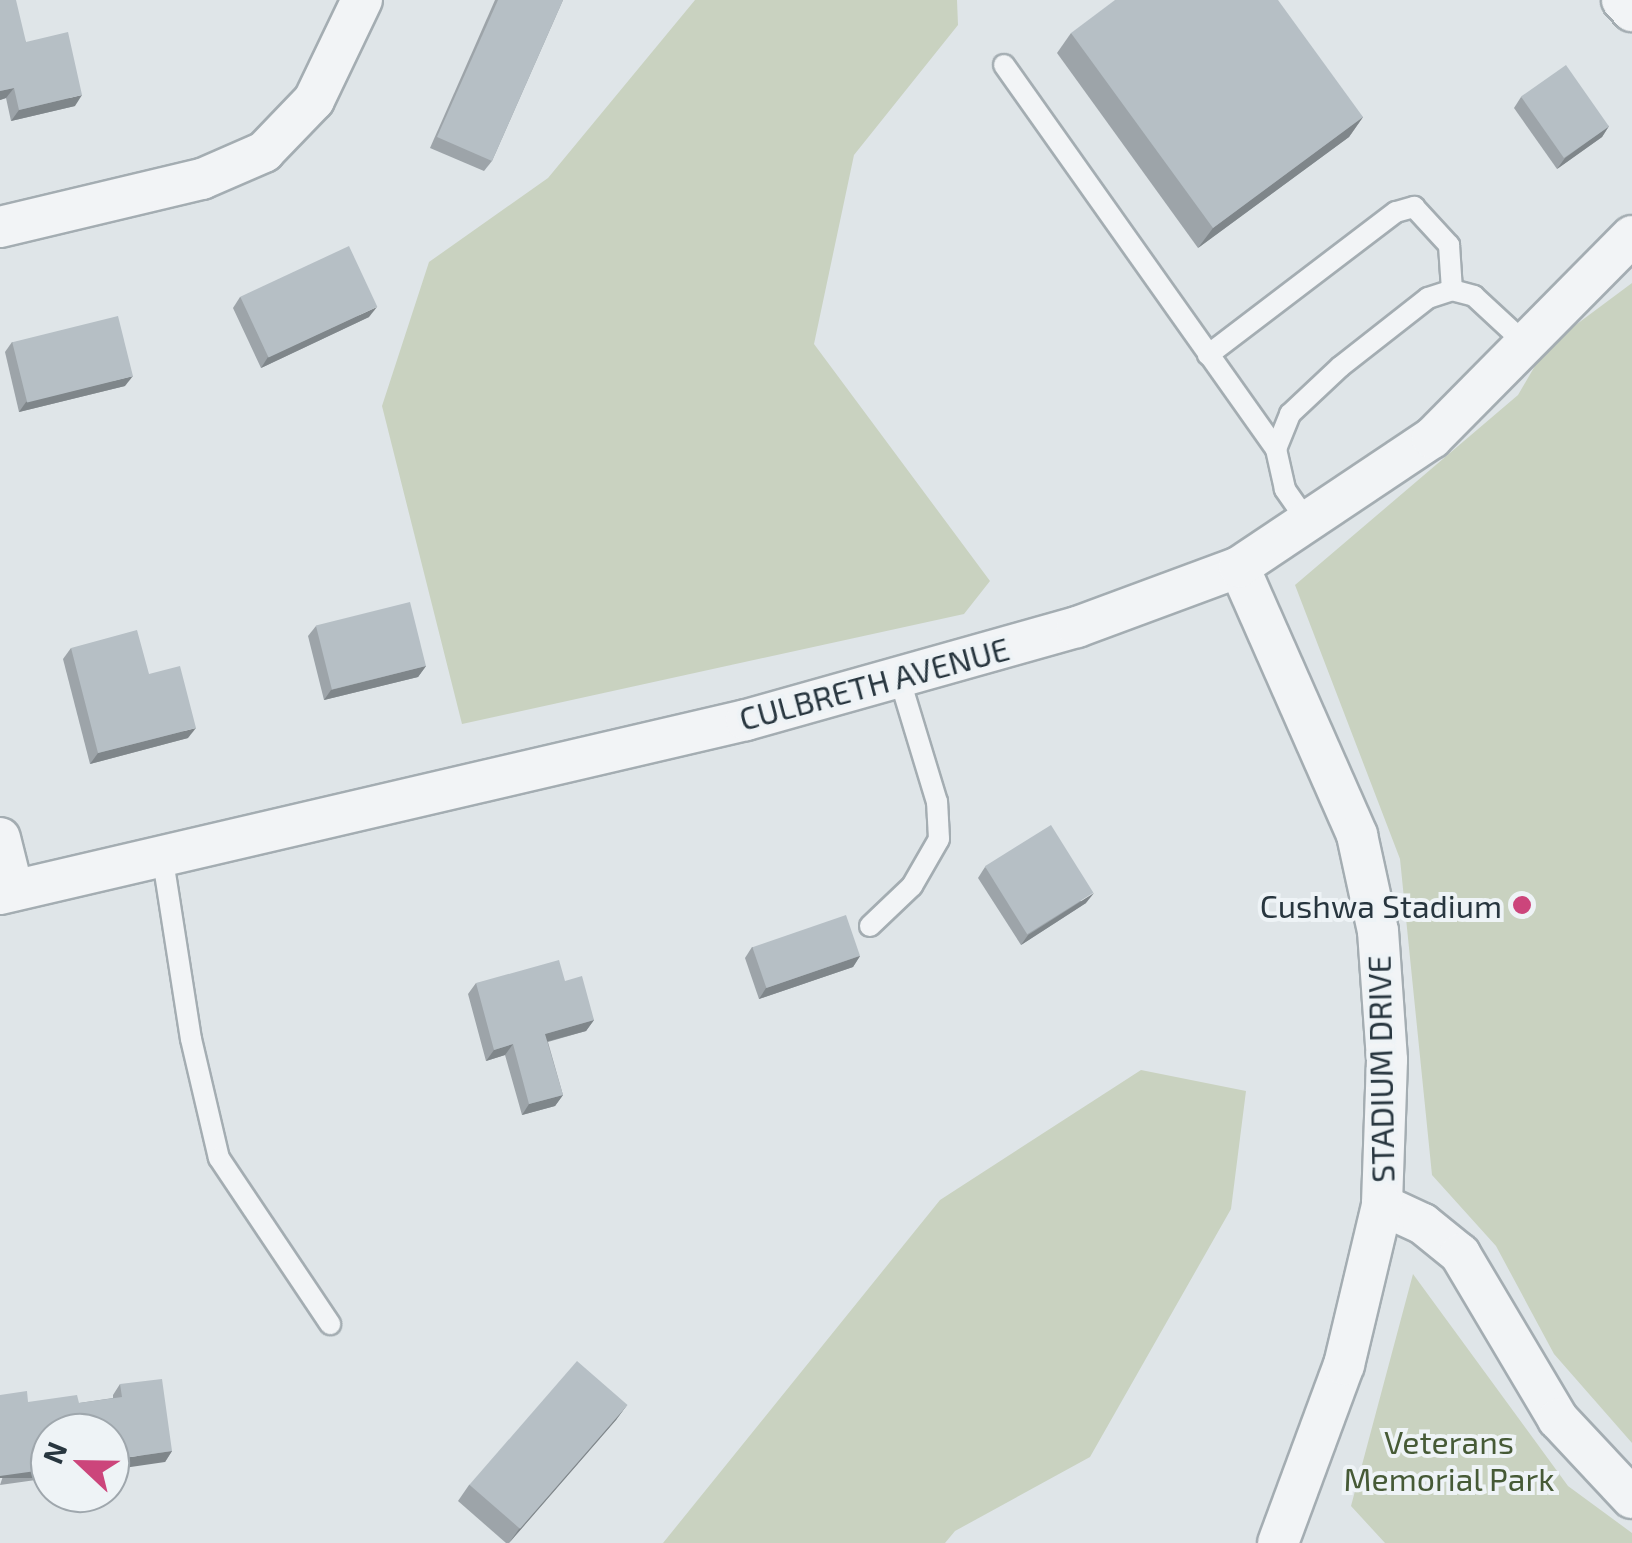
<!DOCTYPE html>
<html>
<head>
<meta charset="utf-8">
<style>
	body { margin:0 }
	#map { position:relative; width:1632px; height:1543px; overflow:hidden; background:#dfe5e8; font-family:"Exo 2",sans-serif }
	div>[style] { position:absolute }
	.green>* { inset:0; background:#c9d2c0 }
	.roads { filter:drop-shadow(2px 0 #a4adb2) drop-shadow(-2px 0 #a4adb2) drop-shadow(0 2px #a4adb2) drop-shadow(0 -2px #a4adb2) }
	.lane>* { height:20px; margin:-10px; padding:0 10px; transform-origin:10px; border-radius:10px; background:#f2f4f6 }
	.street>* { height:40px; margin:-20px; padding:0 20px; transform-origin:20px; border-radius:20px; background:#f2f4f6 }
	.wall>* { inset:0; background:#9da4a9 }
	.shaded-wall>* { inset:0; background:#7f868a; transform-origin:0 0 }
	.building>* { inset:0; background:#b6bfc5; transform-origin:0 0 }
	.dots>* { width:28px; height:28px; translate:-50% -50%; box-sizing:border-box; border:5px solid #eef3f6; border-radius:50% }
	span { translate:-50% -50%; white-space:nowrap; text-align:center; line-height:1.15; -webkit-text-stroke:8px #eef3f6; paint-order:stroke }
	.street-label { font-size:32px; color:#28363f }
	.poi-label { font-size:32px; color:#28363f }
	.right { translate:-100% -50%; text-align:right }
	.park-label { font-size:32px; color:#465a36 }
	.north { position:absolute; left:30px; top:1413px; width:100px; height:100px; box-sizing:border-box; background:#eef3f6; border:2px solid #9fa7ad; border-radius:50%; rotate:292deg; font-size:28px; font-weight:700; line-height:40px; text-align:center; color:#28363f }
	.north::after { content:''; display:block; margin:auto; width:35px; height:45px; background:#cc457b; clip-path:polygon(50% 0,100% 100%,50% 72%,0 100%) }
</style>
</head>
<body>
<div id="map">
	<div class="green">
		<i style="clip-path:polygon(695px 0,957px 0,958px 25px,854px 155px,814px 344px,990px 581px,964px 614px,462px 724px,382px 406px,429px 262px,548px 178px)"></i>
		<i style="clip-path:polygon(1632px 283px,1632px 1443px,1554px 1354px,1496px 1246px,1432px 1175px,1400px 859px,1295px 585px,1518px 395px,1546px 347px)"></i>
		<i style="clip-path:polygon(1141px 1070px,1246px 1091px,1231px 1209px,1090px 1457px,955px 1531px,945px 1543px,663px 1543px,940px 1200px)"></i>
		<i style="clip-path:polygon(1413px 1274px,1568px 1486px,1632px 1533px,1632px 1543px,1385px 1543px,1351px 1506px)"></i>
	</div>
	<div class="roads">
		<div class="lane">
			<i style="left:1004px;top:65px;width:471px;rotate:54.7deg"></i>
			<i style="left:1208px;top:355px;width:236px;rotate:-37.3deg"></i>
			<i style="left:1396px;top:212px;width:19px;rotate:-16deg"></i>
			<i style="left:1414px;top:207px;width:52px;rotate:47.4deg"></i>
			<i style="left:1449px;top:245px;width:45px;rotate:86.2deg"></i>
			<i style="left:1307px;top:521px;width:39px;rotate:-125deg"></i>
			<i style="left:1285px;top:489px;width:41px;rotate:-102.7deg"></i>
			<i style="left:1276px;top:449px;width:38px;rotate:-68deg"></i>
			<i style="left:1290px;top:414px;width:69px;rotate:-43.2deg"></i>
			<i style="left:1340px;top:367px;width:112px;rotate:-38.1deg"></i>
			<i style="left:1428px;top:298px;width:25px;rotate:-18deg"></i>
			<i style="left:1452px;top:290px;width:23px;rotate:15deg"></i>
			<i style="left:1474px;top:296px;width:72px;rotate:42.8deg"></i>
			<i style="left:162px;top:854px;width:187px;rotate:81.1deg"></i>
			<i style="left:191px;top:1039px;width:122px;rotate:76.8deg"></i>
			<i style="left:219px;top:1158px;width:200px;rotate:56.2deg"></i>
			<i style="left:870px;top:926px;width:58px;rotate:-43.6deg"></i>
			<i style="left:912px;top:886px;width:54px;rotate:-60.1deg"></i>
			<i style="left:939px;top:839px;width:37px;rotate:-93deg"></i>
			<i style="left:937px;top:802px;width:131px;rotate:-106.9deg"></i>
		</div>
		<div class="street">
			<i style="left:1622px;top:0;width:15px;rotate:48deg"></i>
			<i style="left:0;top:227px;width:208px;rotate:-13.4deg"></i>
			<i style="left:202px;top:179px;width:68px;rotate:-23.5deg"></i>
			<i style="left:264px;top:152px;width:72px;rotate:-46.1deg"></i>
			<i style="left:314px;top:100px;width:111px;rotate:-64.4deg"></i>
			<i style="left:1239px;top:567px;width:293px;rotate:66.2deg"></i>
			<i style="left:1357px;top:835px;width:98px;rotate:77.7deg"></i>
			<i style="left:1378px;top:931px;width:129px;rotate:86deg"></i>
			<i style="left:1387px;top:1060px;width:145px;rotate:92deg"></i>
			<i style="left:1382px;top:1205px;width:45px;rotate:24.9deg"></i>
			<i style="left:1423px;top:1224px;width:48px;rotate:39deg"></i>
			<i style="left:1460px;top:1254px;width:192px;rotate:59.3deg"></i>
			<i style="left:1558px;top:1419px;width:108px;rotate:46.9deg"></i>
			<i style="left:0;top:838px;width:54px;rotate:76deg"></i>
			<i style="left:0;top:894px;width:766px;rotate:-13.13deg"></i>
			<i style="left:746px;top:720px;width:344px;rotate:-15.7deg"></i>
			<i style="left:1077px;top:627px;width:173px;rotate:-20.3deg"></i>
			<i style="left:1239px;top:567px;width:232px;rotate:-33.8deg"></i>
			<i style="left:1432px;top:438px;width:284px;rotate:-45.3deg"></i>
			<i style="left:1278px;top:1543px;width:190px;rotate:-69.7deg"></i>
			<i style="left:1344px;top:1365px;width:164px;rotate:-76.6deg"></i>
		</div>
	</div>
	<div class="wall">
		<i style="clip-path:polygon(0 0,26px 42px,75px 106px,11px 121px,6px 98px,0 100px)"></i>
		<i style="clip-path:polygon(495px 0,563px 0,492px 161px,484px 171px,430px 148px)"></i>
		<i style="clip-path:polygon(1071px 33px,1363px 117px,1349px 137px,1198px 248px,1057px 53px)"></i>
		<i style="clip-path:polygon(1521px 97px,1609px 126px,1602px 137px,1557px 169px,1514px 108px)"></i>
		<i style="clip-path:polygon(240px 297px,369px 317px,261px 368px,233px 308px)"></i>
		<i style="clip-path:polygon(12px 342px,125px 386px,19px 412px,5px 352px)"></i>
		<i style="clip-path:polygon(316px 626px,426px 666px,418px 677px,324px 700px,308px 636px)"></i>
		<i style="clip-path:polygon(71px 648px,149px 674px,188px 738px,90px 764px,63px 659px)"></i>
		<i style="clip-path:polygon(985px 867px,1086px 903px,1021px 945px,978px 878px)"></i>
		<i style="clip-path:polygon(752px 947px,860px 956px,853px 967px,759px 999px,745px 958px)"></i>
		<i style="clip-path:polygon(565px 981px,594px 1020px,586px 1031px,548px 1042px,563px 1095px,555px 1106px,522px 1115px,505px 1055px,486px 1061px,468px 994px,476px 983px)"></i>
		<i style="clip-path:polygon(120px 1384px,172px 1451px,165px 1462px,50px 1433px,50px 1478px,0 1485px,28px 1402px,79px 1403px,113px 1398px,113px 1395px)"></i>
		<i style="clip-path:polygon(627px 1405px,616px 1420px,509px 1543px,506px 1543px,458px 1501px,469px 1485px)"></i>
	</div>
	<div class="shaded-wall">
		<i style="clip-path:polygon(14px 88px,6px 98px,0 100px,0 91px)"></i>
		<i style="clip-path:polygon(82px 95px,75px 106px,11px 121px,19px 110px)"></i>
		<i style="clip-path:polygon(1363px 117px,1349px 137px,1198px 248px,1213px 228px)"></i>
		<i style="clip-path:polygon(1609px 126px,1602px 137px,1557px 169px,1565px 158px)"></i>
		<i style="clip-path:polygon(377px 307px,369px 317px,261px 368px,268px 357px)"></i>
		<i style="clip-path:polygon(133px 376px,125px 386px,19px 412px,26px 402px)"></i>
		<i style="clip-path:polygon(426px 666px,418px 677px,324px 700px,331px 690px)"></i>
		<i style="clip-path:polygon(196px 728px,188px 738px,90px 764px,98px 753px)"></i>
		<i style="clip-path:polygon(1094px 893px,1086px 903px,1021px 945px,1028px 935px)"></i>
		<i style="clip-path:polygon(860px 956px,853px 967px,759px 999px,766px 988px)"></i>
		<i style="clip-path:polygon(594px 1020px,586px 1031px,538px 1044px,545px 1034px)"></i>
		<i style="clip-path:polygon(513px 1044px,505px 1055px,486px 1061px,494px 1050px)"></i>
		<i style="clip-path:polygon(563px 1095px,555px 1106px,522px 1115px,529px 1104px)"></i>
		<i style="clip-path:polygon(627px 1405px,616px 1420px,509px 1543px,519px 1529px)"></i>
		<i style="clip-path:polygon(172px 1451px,165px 1462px,110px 1470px,110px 1460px)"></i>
		<i style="left:50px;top:1469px;width:9px;height:50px;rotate:90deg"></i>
	</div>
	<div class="building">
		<i style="clip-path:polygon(0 0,16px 0,26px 42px,68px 32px,82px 95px,19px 110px,14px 88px,0 91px)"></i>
		<i style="clip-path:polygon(498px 0,563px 0,492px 161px,437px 137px)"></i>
		<i style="clip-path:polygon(1115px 0,1278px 0,1363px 117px,1213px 228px,1071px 33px)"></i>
		<i style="left:1566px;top:65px;width:75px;height:55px;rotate:55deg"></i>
		<i style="left:349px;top:246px;width:67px;height:120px;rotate:65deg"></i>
		<i style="left:118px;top:316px;width:62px;height:109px;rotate:76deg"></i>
		<i style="left:410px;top:602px;width:66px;height:97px;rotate:76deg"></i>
		<i style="clip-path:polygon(137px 630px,149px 674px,180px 666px,196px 728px,98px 753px,71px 648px)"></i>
		<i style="left:1051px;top:825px;width:80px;height:78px;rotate:58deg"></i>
		<i style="left:846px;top:915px;width:43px;height:99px;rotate:71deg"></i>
		<i style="clip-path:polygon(559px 960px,565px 981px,582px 976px,594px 1020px,545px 1034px,563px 1095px,529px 1104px,513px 1044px,494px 1050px,476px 983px)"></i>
		<i style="left:577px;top:1361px;width:67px;height:164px;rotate:41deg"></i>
		<i style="clip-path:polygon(162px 1379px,172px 1451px,110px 1460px,110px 1433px,50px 1433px,50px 1469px,0 1476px,0 1395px,27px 1391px,28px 1402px,77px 1395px,79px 1403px,122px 1397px,120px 1384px)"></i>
	</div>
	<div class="dots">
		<i style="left:1522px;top:905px;background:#cc457b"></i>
	</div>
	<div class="street-label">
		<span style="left:874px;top:683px;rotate:-15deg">CULBRETH AVENUE</span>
		<span style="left:1380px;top:1069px;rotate:-91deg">STADIUM DRIVE</span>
	</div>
	<div class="poi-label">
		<span class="right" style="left:1502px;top:905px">Cushwa Stadium</span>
	</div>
	<div class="park-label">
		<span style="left:1449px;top:1460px">Veterans<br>Memorial Park</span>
	</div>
	<div class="north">N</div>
</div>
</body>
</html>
